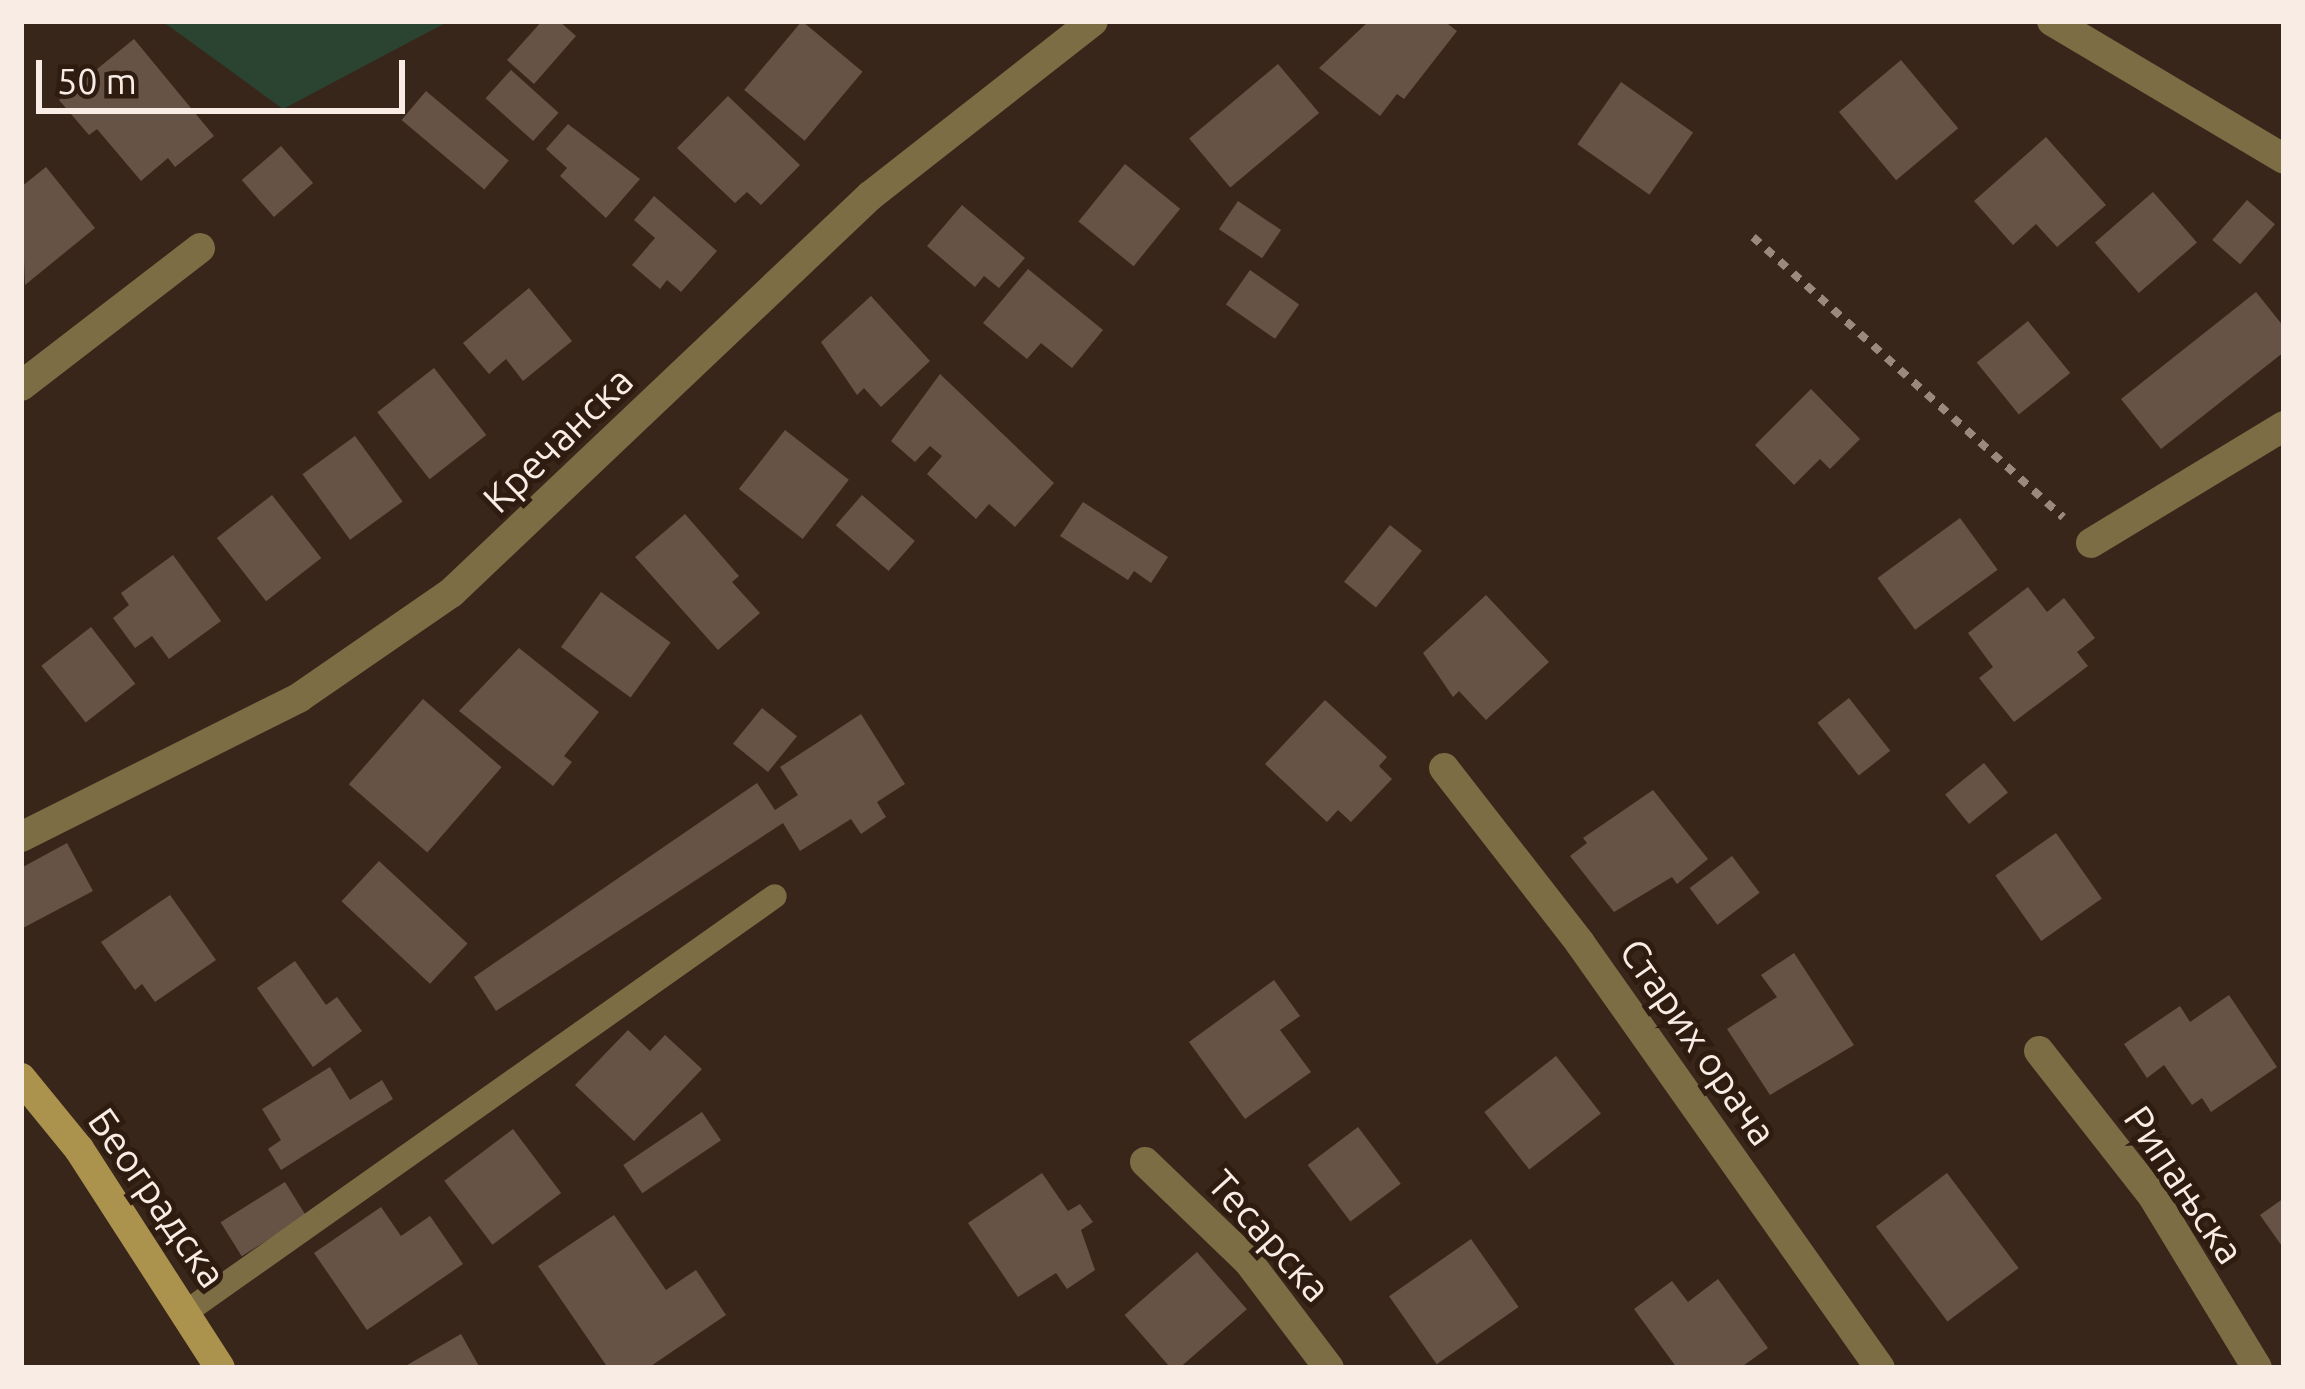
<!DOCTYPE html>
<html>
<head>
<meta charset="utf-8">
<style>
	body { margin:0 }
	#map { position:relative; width:2305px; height:1389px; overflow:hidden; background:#39261b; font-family:Ubuntu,sans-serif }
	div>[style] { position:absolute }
	.green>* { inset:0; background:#2a4431 }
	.building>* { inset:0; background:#675246; transform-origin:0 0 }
	.path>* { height:8px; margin-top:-4px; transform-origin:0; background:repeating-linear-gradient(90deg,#99897f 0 9px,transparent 0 18px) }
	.service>* { height:24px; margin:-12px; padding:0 12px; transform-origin:12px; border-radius:12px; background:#7d6d44 }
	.minor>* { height:30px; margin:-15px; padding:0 15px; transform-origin:15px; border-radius:15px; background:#7d6d44 }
	.secondary>* { height:30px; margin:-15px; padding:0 15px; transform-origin:15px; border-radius:15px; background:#ab934e }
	span { translate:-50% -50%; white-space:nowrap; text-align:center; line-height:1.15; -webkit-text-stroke:10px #2e1c11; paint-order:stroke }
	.street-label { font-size:39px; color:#f9ece4 }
	.frame { position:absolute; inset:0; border:24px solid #f9ece4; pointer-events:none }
	.scale { position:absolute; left:36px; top:60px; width:369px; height:54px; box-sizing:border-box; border:6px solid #f9ece4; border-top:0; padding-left:15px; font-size:36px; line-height:42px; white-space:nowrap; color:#f9ece4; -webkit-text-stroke:9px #2e1c11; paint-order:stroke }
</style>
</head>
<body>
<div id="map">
	<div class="green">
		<i style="clip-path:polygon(162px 21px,449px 21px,283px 109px)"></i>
	</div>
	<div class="building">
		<i style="clip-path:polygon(542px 21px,559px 21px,576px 36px,534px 84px,507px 60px)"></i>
		<i style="left:802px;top:21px;width:79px;height:90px;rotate:40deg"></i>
		<i style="clip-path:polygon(1369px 21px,1444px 21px,1457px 31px,1404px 99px,1397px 94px,1380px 116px,1319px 68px)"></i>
		<i style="clip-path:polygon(134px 39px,214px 136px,175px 167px,168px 158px,141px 181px,97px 129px,89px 135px,59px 100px)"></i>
		<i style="left:1901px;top:60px;width:89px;height:81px;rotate:50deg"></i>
		<i style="left:1278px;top:64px;width:64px;height:116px;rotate:50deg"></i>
		<i style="left:511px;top:70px;width:64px;height:38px;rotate:42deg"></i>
		<i style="left:1621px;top:82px;width:88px;height:76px;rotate:35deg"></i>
		<i style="left:426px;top:91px;width:108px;height:38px;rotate:40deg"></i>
		<i style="clip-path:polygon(728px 96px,800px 165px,761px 205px,747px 192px,735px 203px,677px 148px)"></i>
		<i style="clip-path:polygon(568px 124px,640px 179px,606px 218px,560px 176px,567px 168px,546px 149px)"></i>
		<i style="clip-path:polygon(2046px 137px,2106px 205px,2057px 247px,2036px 224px,2013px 245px,1974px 201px)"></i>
		<i style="left:281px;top:146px;width:49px;height:52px;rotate:49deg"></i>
		<i style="left:1125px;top:164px;width:71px;height:74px;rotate:39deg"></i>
		<i style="clip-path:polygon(46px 167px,95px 228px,25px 285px,21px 187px)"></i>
		<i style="left:2153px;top:192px;width:67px;height:77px;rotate:49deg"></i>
		<i style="clip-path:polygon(654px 196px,717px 251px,681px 292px,667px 280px,660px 289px,632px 265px,655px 238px,634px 220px)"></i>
		<i style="left:2247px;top:200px;width:37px;height:53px;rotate:41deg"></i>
		<i style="left:1238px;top:201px;width:52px;height:34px;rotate:34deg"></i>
		<i style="clip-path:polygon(962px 205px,1025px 258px,999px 288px,984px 276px,975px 287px,927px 246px)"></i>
		<i style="clip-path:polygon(1028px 269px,1103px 330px,1072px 368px,1041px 343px,1027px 359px,983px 323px)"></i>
		<i style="left:1250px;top:270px;width:60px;height:42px;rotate:35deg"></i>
		<i style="clip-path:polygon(529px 288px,572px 341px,523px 381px,506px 359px,489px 374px,463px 343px)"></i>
		<i style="clip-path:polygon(2256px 292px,2284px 327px,2284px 352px,2161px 449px,2121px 399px)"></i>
		<i style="clip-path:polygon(871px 296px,930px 361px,881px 407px,864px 388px,857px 395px,821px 342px)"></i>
		<i style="left:2028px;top:321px;width:67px;height:66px;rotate:51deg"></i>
		<i style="left:434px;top:368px;width:85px;height:72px;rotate:52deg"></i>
		<i style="clip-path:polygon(940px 374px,1054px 483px,1015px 527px,989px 504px,976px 519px,927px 474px,942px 456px,930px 446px,915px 462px,891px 441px)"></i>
		<i style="clip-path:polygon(1811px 389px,1860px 439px,1830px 469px,1820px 459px,1794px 485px,1755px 445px)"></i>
		<i style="left:785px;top:430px;width:81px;height:75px;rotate:38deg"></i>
		<i style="left:355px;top:436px;width:81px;height:65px;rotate:54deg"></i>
		<i style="left:272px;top:495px;width:80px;height:70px;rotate:52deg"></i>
		<i style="left:862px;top:495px;width:70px;height:40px;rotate:41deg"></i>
		<i style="clip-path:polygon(1083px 502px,1168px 557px,1151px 583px,1134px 571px,1128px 580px,1060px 536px)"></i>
		<i style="clip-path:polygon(685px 514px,739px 576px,732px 582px,760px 613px,718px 650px,635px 557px)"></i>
		<i style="left:1960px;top:518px;width:64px;height:102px;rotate:54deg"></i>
		<i style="left:1390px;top:525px;width:41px;height:73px;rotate:39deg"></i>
		<i style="clip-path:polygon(173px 555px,221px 621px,169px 659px,152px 636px,135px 648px,113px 618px,129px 605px,121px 593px)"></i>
		<i style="clip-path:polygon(2028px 587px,2047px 612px,2064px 598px,2095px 638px,2077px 652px,2088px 666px,2014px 722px,1979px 678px,1993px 667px,1968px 633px)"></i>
		<i style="left:601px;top:592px;width:86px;height:68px;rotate:36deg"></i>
		<i style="clip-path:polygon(1486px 595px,1549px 662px,1486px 720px,1459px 691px,1453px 697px,1423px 653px)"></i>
		<i style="left:91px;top:627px;width:72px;height:63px;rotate:52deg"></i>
		<i style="clip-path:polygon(519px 648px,599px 712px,564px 756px,572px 762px,553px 786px,459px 711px)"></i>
		<i style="left:1849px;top:698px;width:67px;height:40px;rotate:52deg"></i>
		<i style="left:423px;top:699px;width:104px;height:113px;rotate:41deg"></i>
		<i style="clip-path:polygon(1325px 700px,1387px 757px,1379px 766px,1392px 779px,1351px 822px,1338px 810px,1327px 822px,1265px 764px)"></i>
		<i style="left:762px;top:708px;width:45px;height:46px;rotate:39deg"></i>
		<i style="clip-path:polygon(861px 714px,905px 784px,877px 802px,886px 817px,861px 834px,851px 819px,800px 851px,783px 823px,496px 1011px,474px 977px,757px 783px,775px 810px,798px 795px,780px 767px)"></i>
		<i style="left:1984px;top:763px;width:38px;height:50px;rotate:51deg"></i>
		<i style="clip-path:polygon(1653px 790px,1708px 859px,1677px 884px,1672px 877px,1614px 912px,1570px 856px,1587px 843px,1583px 838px)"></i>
		<i style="left:2056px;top:833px;width:80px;height:74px;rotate:55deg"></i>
		<i style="clip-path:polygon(67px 843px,93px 891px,21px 929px,21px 868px)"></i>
		<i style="left:1732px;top:856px;width:46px;height:53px;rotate:53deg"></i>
		<i style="left:379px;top:861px;width:121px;height:55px;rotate:43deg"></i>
		<i style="clip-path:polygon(170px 895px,216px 960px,155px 1002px,142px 984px,135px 990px,101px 942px)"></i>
		<i style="clip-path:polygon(1794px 953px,1854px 1045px,1770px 1095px,1727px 1029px,1777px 997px,1761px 975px)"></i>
		<i style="clip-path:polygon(295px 961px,326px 1005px,337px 997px,362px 1031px,313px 1067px,257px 988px)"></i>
		<i style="clip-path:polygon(1274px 980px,1300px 1016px,1280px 1030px,1311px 1072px,1245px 1119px,1189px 1042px)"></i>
		<i style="clip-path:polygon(2229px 995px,2277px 1067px,2211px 1112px,2202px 1098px,2192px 1105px,2164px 1065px,2147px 1078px,2124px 1044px,2180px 1006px,2190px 1022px)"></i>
		<i style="clip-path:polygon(628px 1030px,650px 1051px,665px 1035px,702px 1069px,634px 1141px,575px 1085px)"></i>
		<i style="left:1556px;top:1056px;width:73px;height:91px;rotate:52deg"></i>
		<i style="clip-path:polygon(330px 1067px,350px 1100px,382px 1080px,393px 1099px,281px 1170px,268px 1149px,281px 1140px,262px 1109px)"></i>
		<i style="left:702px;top:1112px;width:34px;height:95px;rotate:56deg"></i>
		<i style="left:1358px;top:1127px;width:71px;height:63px;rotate:53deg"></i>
		<i style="left:513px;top:1129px;width:80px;height:86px;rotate:53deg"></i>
		<i style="clip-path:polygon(1042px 1173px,1068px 1211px,1080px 1204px,1093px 1222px,1081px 1230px,1095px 1270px,1067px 1289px,1056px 1273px,1018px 1297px,968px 1223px)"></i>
		<i style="left:1947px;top:1173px;width:119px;height:89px;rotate:53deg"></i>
		<i style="left:285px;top:1182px;width:40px;height:76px;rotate:58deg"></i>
		<i style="clip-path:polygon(2284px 1198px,2284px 1249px,2260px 1215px)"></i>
		<i style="clip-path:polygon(381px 1207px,401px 1236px,430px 1216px,463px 1264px,367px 1330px,314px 1253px)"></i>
		<i style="clip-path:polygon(614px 1215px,666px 1290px,696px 1270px,726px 1315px,648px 1368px,608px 1368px,538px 1266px)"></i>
		<i style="left:1471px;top:1239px;width:83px;height:100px;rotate:55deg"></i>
		<i style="left:1197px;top:1252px;width:76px;height:96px;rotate:49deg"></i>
		<i style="clip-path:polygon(1718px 1279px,1768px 1348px,1740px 1368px,1677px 1368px,1634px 1309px,1672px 1281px,1688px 1302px)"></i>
		<i style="clip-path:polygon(461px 1334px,480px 1368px,402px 1368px)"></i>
	</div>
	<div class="path">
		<i style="left:1753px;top:237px;width:418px;rotate:42.1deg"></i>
	</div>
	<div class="service">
		<i style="left:189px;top:1310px;width:717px;rotate:-35.24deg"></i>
	</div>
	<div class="minor">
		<i style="left:2052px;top:21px;width:270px;rotate:30.7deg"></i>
		<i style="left:21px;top:386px;width:226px;rotate:-37.6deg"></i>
		<i style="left:2091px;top:543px;width:226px;rotate:-31.2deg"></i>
		<i style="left:1444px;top:768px;width:222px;rotate:52.1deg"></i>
		<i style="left:1580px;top:943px;width:520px;rotate:54.78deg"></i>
		<i style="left:21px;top:837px;width:312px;rotate:-26.6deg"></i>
		<i style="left:300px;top:697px;width:183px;rotate:-34.6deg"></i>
		<i style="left:451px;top:593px;width:577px;rotate:-43.46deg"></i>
		<i style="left:870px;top:196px;width:283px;rotate:-38.1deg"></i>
		<i style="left:2039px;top:1051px;width:183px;rotate:51.9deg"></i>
		<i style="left:2152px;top:1195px;width:202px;rotate:58.7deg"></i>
		<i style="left:1145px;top:1162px;width:143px;rotate:43.9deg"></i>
		<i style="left:1248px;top:1261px;width:134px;rotate:52.9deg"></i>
	</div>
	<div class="secondary">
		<i style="left:21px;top:1078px;width:92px;rotate:50.8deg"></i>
		<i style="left:79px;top:1149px;width:260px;rotate:57.2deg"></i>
	</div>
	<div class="street-label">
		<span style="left:558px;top:440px;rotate:-44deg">Кречанска</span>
		<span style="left:1698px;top:1042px;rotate:55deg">Старих орача</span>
		<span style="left:2184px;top:1185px;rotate:56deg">Рипањска</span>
		<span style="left:157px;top:1198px;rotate:55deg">Београдска</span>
		<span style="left:1269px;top:1236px;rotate:48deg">Тесарска</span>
	</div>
	<div class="frame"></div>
	<div class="scale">50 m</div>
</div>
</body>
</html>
